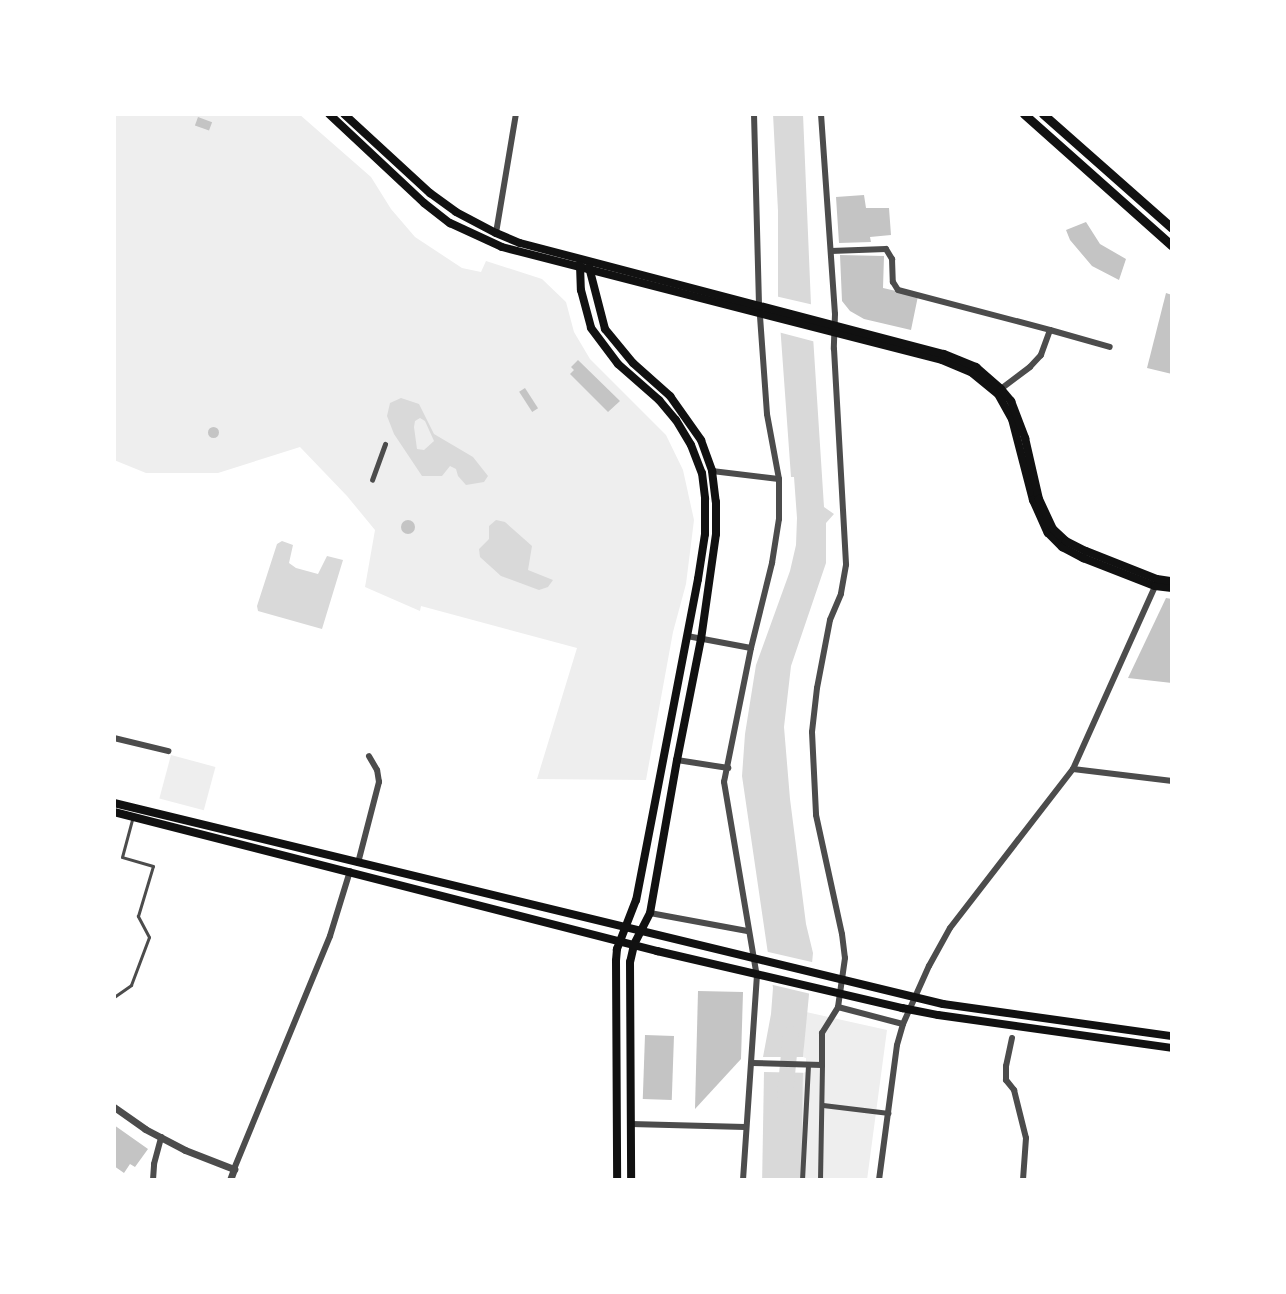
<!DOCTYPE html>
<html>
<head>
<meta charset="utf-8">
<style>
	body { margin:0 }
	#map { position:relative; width:1286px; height:1294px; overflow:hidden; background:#fff; font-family:"Roboto Condensed",sans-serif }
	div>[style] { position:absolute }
	.green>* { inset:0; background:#eee; transform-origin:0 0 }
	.water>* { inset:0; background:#d9d9d9; transform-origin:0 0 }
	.pier>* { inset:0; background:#fff }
	.river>* { height:16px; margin:-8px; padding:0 8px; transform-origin:8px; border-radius:8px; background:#d9d9d9 }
	.building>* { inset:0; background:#c4c4c4; transform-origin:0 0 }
	.round { border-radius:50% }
	.service>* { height:3px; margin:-1.5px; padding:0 1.5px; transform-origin:1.5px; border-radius:1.5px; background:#4c4c4c }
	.pedestrian>* { height:4.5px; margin:-2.25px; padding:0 2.25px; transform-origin:2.25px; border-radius:2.25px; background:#4c4c4c }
	.minor>* { height:6px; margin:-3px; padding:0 3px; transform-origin:3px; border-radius:3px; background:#4c4c4c }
	.tertiary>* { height:7px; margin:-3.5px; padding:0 3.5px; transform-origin:3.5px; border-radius:3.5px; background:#4c4c4c }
	.secondary>* { height:8px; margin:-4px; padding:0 4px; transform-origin:4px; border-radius:4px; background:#111 }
	.primary>* { height:9px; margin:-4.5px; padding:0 4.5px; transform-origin:4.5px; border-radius:4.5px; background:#111 }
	span { translate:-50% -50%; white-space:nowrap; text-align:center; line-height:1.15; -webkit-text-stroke:5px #fff; paint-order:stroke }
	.frame { position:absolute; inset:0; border:116px solid #fff; pointer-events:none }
</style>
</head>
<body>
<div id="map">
	<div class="green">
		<i style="clip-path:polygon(114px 114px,299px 114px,371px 177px,391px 209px,415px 237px,462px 268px,481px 272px,486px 261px,542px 279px,566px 302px,574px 332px,590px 359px,666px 435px,683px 470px,694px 520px,686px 584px,673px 632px,646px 780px,537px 779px,577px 648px,421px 606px,420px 611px,365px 587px,375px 530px,347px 496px,300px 447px,218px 473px,146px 473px,114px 460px)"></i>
		<i style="left:171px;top:755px;width:46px;height:45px;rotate:15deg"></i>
		<i style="clip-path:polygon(806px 1012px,887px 1030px,867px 1180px,798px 1180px,803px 1073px,806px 1072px,806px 1058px,803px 1057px)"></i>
	</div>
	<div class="water">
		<i style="clip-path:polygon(773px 114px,803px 114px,811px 305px,824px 507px,834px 514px,826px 523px,826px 563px,791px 666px,784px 727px,790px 799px,806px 924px,813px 953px,803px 1057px,763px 1057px,771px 1014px,773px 988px,742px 776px,745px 734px,756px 665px,790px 571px,796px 545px,797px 518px,794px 477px,791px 477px,778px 296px,778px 211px)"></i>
		<i style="clip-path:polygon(evenodd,401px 398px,419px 404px,434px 434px,473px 457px,488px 476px,484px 482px,466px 485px,458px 476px,456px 469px,450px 466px,442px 476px,422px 476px,394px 434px,387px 416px,390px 403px,401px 398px,420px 418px,425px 421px,434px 441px,424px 450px,417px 449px,414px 427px,415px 421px,420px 418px)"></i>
		<i style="clip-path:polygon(496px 520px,505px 522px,532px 546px,528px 570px,553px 580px,548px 587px,539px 590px,501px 576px,480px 557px,479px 549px,489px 539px,489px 526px)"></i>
		<i style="clip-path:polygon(282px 541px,293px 545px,289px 563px,296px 568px,318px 574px,327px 556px,343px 560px,322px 629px,258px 611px,257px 606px,277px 544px)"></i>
		<i style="left:764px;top:1072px;width:39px;height:108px;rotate:1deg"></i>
	</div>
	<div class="pier">
		<i style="clip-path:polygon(775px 296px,814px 305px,816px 342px,778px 332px)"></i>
		<i style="clip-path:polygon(764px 951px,816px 963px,811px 994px,769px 984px)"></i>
	</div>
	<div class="river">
		<i style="left:785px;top:1095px;width:61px;rotate:-84.4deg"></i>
	</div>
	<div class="building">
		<i style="left:198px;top:117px;width:15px;height:9px;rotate:20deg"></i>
		<i style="clip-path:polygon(864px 195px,866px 208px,889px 208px,891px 235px,870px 237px,871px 242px,839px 243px,836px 197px)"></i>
		<i style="clip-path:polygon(1086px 222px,1100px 244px,1126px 259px,1119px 280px,1092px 266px,1070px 240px,1066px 230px)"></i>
		<i style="clip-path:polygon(840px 255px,884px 256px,883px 288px,918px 296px,911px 330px,864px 319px,850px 311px,842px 301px)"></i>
		<i style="clip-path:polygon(1166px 293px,1172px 295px,1172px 374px,1147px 368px)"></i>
		<i style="clip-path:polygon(578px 360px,620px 401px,608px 412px,570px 374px,574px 370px,571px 367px)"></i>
		<i style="left:525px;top:388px;width:24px;height:7px;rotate:57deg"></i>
		<i class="round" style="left:207.5px;top:426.5px;width:11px;height:11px"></i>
		<i class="round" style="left:401px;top:520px;width:14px;height:14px"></i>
		<i style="clip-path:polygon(1166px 598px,1172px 599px,1172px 683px,1128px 678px)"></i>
		<i style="clip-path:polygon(698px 991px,743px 992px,741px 1059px,695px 1109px)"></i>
		<i style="left:645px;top:1035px;width:29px;height:64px;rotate:2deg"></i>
		<i style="clip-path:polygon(114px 1125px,148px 1149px,135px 1167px,130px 1164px,124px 1173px,114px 1166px)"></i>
	</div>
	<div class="service">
		<i style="left:114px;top:997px;width:21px;rotate:-35deg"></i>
		<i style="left:131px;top:985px;width:51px;rotate:-69.4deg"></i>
		<i style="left:149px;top:937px;width:24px;rotate:-118deg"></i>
		<i style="left:138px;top:916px;width:52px;rotate:-73.3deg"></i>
		<i style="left:153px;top:866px;width:32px;rotate:-164deg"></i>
		<i style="left:122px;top:857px;width:39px;rotate:-75deg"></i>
	</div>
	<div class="pedestrian">
		<i style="left:372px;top:480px;width:38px;rotate:-70deg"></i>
		<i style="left:823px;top:1105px;width:66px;rotate:6.9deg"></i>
		<i style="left:802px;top:1180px;width:115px;rotate:-87deg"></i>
		<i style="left:820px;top:1180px;width:115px;rotate:-89deg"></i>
	</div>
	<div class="minor">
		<i style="left:754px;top:114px;width:192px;rotate:88.5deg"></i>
		<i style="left:821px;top:114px;width:200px;rotate:86deg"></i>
		<i style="left:835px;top:314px;width:35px;rotate:92deg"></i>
		<i style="left:834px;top:349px;width:216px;rotate:86.8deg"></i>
		<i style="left:846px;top:565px;width:29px;rotate:100deg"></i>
		<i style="left:841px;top:594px;width:28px;rotate:113deg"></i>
		<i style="left:830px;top:620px;width:69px;rotate:100.8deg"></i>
		<i style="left:817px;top:688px;width:44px;rotate:96.5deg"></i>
		<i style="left:812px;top:732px;width:83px;rotate:87.2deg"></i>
		<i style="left:816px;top:815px;width:122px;rotate:77.7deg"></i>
		<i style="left:842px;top:934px;width:24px;rotate:83deg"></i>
		<i style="left:845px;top:958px;width:49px;rotate:98.1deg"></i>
		<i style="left:496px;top:233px;width:121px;rotate:-80.5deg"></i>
		<i style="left:831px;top:251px;width:55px;rotate:-2.1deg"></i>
		<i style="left:886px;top:249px;width:12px;rotate:59deg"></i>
		<i style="left:892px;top:259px;width:23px;rotate:88deg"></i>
		<i style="left:893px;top:282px;width:9px;rotate:58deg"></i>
		<i style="left:898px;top:290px;width:157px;rotate:14.7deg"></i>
		<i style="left:1050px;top:330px;width:27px;rotate:110deg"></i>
		<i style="left:1041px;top:355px;width:16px;rotate:133deg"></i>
		<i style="left:1030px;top:367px;width:36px;rotate:143deg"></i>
		<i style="left:1050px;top:330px;width:62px;rotate:15.8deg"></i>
		<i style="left:712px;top:471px;width:67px;rotate:6.8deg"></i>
		<i style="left:687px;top:636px;width:65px;rotate:10.6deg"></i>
		<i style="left:114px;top:738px;width:56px;rotate:13.5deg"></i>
		<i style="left:677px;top:760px;width:52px;rotate:8.9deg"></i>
		<i style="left:1073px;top:769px;width:100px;rotate:6.9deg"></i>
		<i style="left:358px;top:863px;width:84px;rotate:-75.5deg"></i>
		<i style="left:379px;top:782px;width:12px;rotate:-99deg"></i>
		<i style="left:377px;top:770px;width:16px;rotate:-120deg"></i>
		<i style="left:650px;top:913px;width:99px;rotate:10.5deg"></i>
		<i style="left:1012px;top:1038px;width:29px;rotate:102deg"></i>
		<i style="left:1006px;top:1066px;width:14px;rotate:90deg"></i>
		<i style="left:1006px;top:1080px;width:13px;rotate:51deg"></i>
		<i style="left:1014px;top:1090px;width:49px;rotate:76deg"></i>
		<i style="left:1026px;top:1138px;width:42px;rotate:94.1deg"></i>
		<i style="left:752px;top:1063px;width:70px;rotate:1.6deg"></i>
		<i style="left:822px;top:1065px;width:32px;rotate:-90deg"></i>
		<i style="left:822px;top:1033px;width:31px;rotate:-58deg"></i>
		<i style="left:838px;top:1007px;width:67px;rotate:14.7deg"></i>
		<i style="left:631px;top:1124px;width:114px;rotate:1.5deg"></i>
		<i style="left:234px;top:1169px;width:252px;rotate:-67.6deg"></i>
		<i style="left:330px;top:936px;width:68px;rotate:-72.9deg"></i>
		<i style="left:153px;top:1180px;width:16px;rotate:-86deg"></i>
		<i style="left:154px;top:1164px;width:28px;rotate:-75deg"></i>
		<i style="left:743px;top:1180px;width:203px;rotate:-86.1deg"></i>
		<i style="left:757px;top:977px;width:198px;rotate:-99.6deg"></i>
		<i style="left:724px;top:782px;width:137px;rotate:-78.6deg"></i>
		<i style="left:751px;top:648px;width:88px;rotate:-76.1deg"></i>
		<i style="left:772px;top:563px;width:45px;rotate:-81deg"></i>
		<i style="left:779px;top:519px;width:40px;rotate:-90deg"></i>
		<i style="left:779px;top:479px;width:66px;rotate:-100.5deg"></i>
		<i style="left:767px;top:414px;width:98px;rotate:-94.1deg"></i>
		<i style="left:879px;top:1180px;width:136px;rotate:-82.4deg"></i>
		<i style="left:897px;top:1045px;width:22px;rotate:-74deg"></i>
		<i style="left:903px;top:1024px;width:64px;rotate:-65.9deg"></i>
		<i style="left:929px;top:966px;width:43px;rotate:-61.1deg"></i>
		<i style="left:950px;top:928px;width:201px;rotate:-52.3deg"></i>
		<i style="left:1073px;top:769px;width:203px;rotate:-65.8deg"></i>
	</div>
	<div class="tertiary">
		<i style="left:114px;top:1107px;width:38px;rotate:35deg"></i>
		<i style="left:145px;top:1129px;width:45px;rotate:27.7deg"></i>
		<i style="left:185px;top:1150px;width:53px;rotate:21.2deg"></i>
		<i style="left:234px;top:1169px;width:12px;rotate:110deg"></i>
	</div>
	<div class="secondary">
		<i style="left:329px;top:114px;width:130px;rotate:43.1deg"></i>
		<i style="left:424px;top:203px;width:33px;rotate:38deg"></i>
		<i style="left:450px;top:223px;width:57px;rotate:24.8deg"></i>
		<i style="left:502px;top:247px;width:454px;rotate:14.4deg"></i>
		<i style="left:942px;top:360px;width:33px;rotate:23deg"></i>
		<i style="left:972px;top:373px;width:33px;rotate:39deg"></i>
		<i style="left:998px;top:394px;width:29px;rotate:61deg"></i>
		<i style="left:1012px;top:419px;width:84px;rotate:75.5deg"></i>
		<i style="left:1033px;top:500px;width:36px;rotate:66deg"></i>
		<i style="left:1048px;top:533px;width:20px;rotate:45deg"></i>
		<i style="left:1062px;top:547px;width:24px;rotate:28deg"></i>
		<i style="left:1083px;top:558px;width:77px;rotate:21.3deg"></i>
		<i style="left:1155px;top:586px;width:17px;rotate:7deg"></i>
		<i style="left:344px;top:114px;width:117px;rotate:42.6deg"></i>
		<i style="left:430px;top:193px;width:32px;rotate:36deg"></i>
		<i style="left:456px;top:212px;width:45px;rotate:27.7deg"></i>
		<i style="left:496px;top:233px;width:26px;rotate:23deg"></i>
		<i style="left:520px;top:243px;width:438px;rotate:14.7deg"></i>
		<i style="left:944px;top:354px;width:35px;rotate:22deg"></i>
		<i style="left:976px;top:367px;width:33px;rotate:41deg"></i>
		<i style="left:1001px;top:389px;width:16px;rotate:50deg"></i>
		<i style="left:1011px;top:401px;width:40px;rotate:69deg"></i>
		<i style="left:1025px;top:438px;width:63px;rotate:77.1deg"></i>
		<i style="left:1039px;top:499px;width:33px;rotate:65deg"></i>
		<i style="left:1053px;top:529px;width:18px;rotate:43deg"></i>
		<i style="left:1066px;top:541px;width:22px;rotate:27deg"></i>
		<i style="left:1086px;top:551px;width:76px;rotate:21.5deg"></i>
		<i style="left:1157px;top:579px;width:15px;rotate:8deg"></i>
		<i style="left:580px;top:265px;width:25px;rotate:88deg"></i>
		<i style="left:581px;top:290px;width:39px;rotate:75deg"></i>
		<i style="left:591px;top:328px;width:45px;rotate:53.1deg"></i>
		<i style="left:618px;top:364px;width:55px;rotate:41.3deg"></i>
		<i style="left:659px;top:400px;width:26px;rotate:50deg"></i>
		<i style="left:676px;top:420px;width:29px;rotate:59deg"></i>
		<i style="left:691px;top:445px;width:30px;rotate:69deg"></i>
		<i style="left:702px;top:473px;width:26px;rotate:83deg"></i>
		<i style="left:705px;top:499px;width:35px;rotate:90deg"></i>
		<i style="left:705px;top:534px;width:46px;rotate:98.8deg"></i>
		<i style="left:698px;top:579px;width:327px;rotate:100.9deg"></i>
		<i style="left:636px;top:900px;width:53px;rotate:111.2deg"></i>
		<i style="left:617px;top:949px;width:12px;rotate:95deg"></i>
		<i style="left:616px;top:961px;width:219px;rotate:89.7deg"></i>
		<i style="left:589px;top:267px;width:64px;rotate:75.5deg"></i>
		<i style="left:605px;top:329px;width:44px;rotate:50.5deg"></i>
		<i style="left:633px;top:363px;width:50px;rotate:41.7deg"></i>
		<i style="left:670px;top:396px;width:54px;rotate:54.8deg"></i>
		<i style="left:701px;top:440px;width:33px;rotate:70deg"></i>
		<i style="left:712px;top:471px;width:31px;rotate:83deg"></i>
		<i style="left:716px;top:502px;width:32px;rotate:90deg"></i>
		<i style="left:716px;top:534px;width:106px;rotate:98.1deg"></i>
		<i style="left:701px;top:639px;width:123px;rotate:101.2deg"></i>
		<i style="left:677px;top:760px;width:155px;rotate:100deg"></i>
		<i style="left:650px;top:913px;width:36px;rotate:117deg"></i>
		<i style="left:634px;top:945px;width:17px;rotate:103deg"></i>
		<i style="left:630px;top:962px;width:218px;rotate:89.7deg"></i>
		<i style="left:114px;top:803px;width:853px;rotate:13.63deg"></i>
		<i style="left:943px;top:1004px;width:231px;rotate:8deg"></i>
		<i style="left:114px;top:812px;width:561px;rotate:14.36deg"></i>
		<i style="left:657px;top:951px;width:252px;rotate:13.1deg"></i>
		<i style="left:902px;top:1008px;width:37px;rotate:11deg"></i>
		<i style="left:938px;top:1015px;width:236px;rotate:8deg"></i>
	</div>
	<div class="primary">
		<i style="left:1024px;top:114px;width:198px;rotate:41.7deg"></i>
		<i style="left:1043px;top:114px;width:172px;rotate:41.5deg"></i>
	</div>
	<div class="frame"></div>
</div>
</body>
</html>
